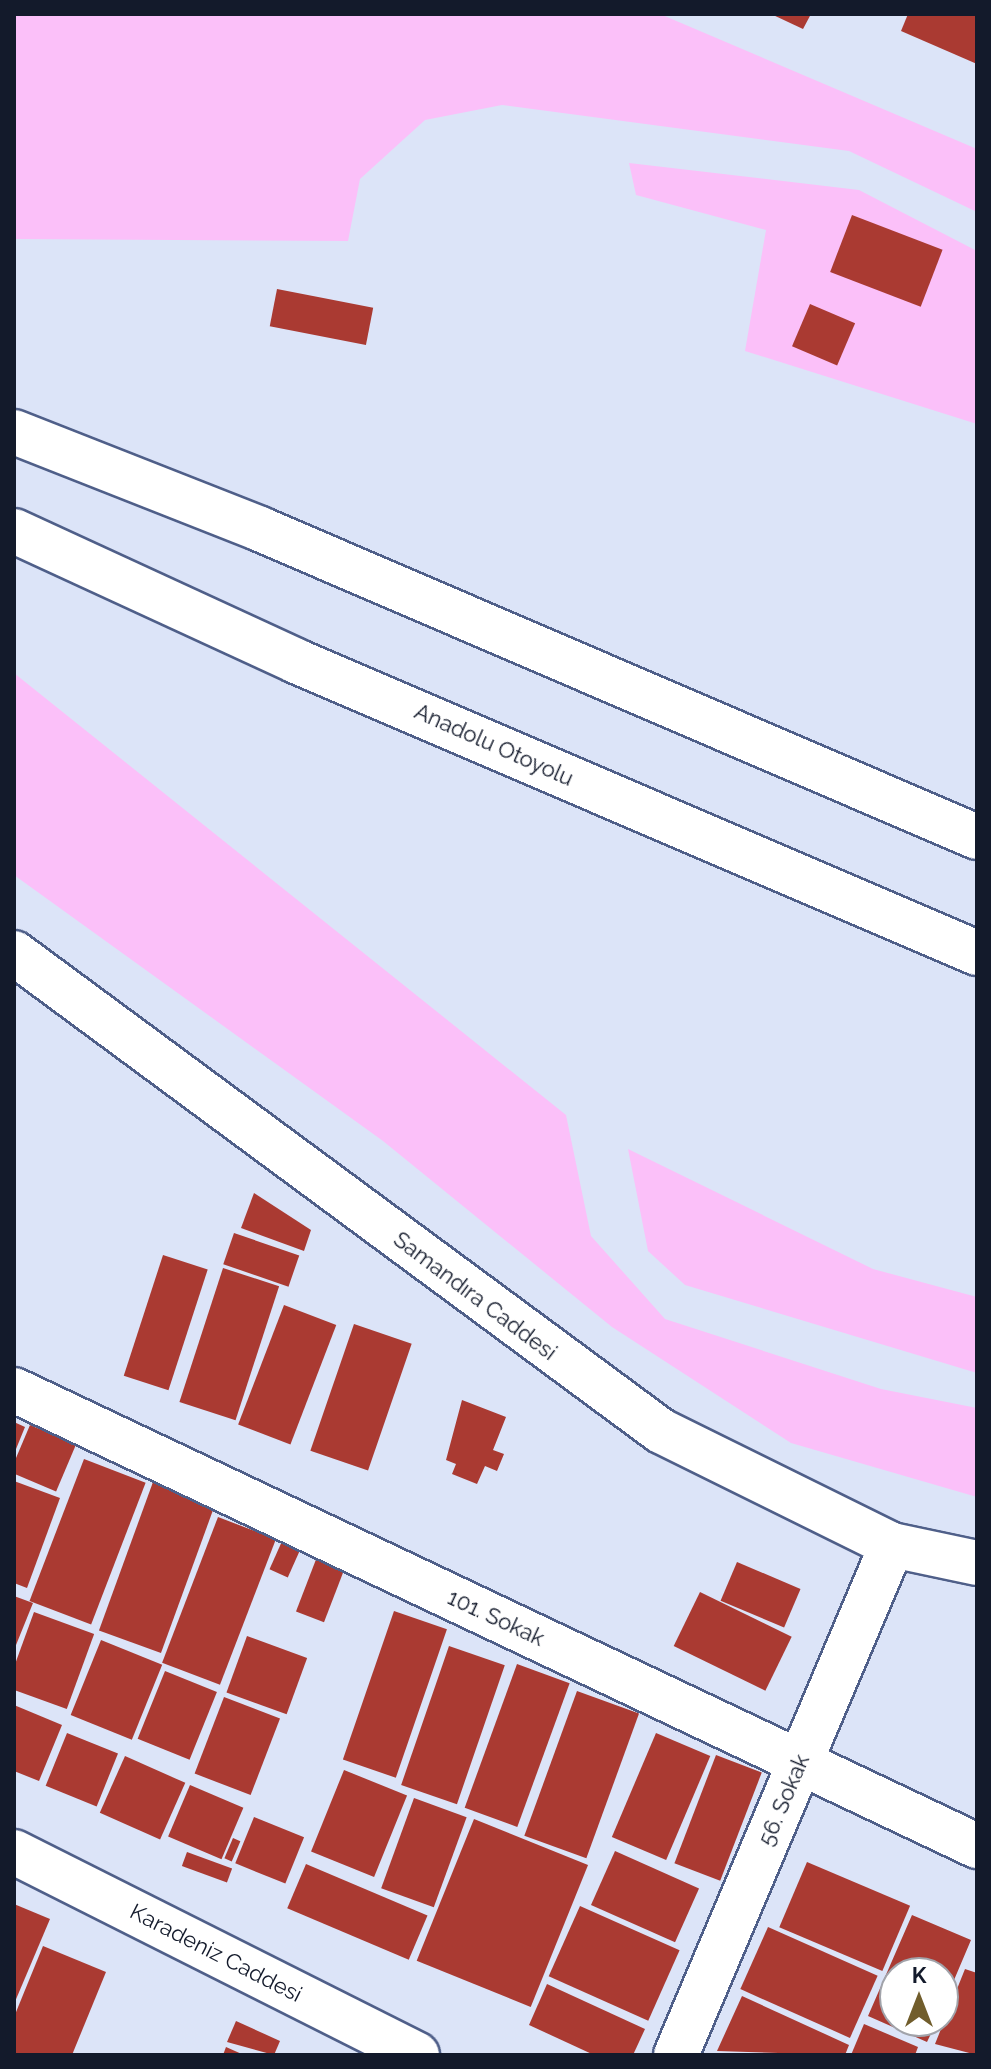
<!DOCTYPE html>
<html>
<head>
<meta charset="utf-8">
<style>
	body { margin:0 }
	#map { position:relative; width:991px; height:2069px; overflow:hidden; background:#dce4f8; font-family:Raleway,sans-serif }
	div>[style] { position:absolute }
	.green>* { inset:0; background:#fbc0f9 }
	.building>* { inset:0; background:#aa3a32; transform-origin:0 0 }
	.roads { filter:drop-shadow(2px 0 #4f5f89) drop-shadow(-2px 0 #4f5f89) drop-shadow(0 2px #4f5f89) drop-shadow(0 -2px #4f5f89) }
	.minor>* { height:44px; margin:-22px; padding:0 22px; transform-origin:22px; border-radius:22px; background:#fff }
	.major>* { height:44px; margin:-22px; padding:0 22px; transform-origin:22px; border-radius:22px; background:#fff }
	.highway>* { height:44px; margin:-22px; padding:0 22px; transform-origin:22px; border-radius:22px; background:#fff }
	span { translate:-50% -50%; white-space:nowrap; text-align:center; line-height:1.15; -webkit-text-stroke:8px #fff; paint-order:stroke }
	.street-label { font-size:22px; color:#131a2b }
	.frame { position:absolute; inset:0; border:16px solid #131a2b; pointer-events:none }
	.north { position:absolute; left:879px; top:1957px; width:80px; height:80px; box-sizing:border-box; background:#fff; border:2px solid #a1a3aa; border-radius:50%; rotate:0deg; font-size:22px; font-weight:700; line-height:32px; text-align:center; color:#131a2b }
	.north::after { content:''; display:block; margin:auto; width:28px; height:36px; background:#715d2c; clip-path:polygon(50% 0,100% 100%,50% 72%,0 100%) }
</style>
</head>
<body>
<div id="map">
	<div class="green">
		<i style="clip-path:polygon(14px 14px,660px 14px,977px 149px,977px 212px,849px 151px,502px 105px,425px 120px,360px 179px,348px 241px,14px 239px)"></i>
		<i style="clip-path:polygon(629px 163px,859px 190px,977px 251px,977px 424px,745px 351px,766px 230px,636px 195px)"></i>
		<i style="clip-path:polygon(14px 673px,566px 1115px,591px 1236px,665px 1319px,881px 1389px,977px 1408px,977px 1497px,791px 1443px,612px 1327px,383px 1141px,14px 875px)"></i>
		<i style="clip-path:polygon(628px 1149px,873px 1269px,977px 1297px,977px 1373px,685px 1285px,648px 1251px)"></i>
	</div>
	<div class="building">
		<i style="clip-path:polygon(771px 14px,811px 14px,803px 29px)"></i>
		<i style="clip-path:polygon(908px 14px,977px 14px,977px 64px,901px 31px)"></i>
		<i style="left:852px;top:215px;width:97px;height:61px;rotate:21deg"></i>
		<i style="left:277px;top:289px;width:98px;height:38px;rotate:11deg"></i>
		<i style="left:810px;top:304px;width:49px;height:46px;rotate:23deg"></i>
		<i style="clip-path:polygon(254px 1193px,311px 1230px,304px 1251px,241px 1228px)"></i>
		<i style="left:234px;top:1233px;width:69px;height:33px;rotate:19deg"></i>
		<i style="left:163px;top:1255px;width:47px;height:127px;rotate:18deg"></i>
		<i style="left:223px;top:1268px;width:59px;height:141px;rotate:18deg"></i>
		<i style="left:284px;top:1305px;width:56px;height:128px;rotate:21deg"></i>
		<i style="left:354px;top:1324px;width:61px;height:134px;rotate:19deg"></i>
		<i style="clip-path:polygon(462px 1400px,506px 1417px,493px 1450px,504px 1454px,497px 1471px,485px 1466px,477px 1484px,452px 1474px,456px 1464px,446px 1460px)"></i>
		<i style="clip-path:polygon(14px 1422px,25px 1427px,14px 1454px)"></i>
		<i style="left:30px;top:1425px;width:50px;height:51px;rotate:23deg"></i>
		<i style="left:84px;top:1459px;width:66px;height:152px;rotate:21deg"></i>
		<i style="clip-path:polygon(14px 1481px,60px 1498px,27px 1588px,14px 1583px)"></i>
		<i style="left:153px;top:1482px;width:66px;height:158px;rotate:20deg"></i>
		<i style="left:218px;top:1517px;width:62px;height:156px;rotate:21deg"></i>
		<i style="left:287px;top:1530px;width:20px;height:43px;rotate:24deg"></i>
		<i style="left:320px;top:1549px;width:30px;height:67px;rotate:21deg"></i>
		<i style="left:737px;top:1562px;width:69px;height:42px;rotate:23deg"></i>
		<i style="left:700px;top:1592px;width:102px;height:60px;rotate:26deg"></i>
		<i style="clip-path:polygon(14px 1596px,33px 1603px,14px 1650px)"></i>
		<i style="left:394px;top:1611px;width:56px;height:157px;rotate:19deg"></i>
		<i style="left:34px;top:1612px;width:64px;height:80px;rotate:20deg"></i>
		<i style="left:247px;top:1636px;width:64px;height:60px;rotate:20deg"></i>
		<i style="left:101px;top:1640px;width:66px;height:81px;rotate:22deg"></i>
		<i style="left:449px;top:1646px;width:59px;height:147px;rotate:19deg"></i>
		<i style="left:517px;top:1664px;width:56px;height:153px;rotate:20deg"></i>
		<i style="left:165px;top:1671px;width:56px;height:73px;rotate:22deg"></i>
		<i style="left:577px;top:1691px;width:66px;height:154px;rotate:20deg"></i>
		<i style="left:224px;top:1697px;width:60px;height:82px;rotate:21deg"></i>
		<i style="clip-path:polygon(14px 1705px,62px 1725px,39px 1781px,14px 1771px)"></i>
		<i style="left:67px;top:1733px;width:55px;height:57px;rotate:22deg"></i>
		<i style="left:656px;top:1733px;width:59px;height:113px;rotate:23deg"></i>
		<i style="left:716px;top:1755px;width:49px;height:116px;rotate:21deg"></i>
		<i style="left:125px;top:1756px;width:66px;height:62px;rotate:24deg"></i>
		<i style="left:344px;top:1770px;width:68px;height:88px;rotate:22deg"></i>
		<i style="left:190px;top:1785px;width:58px;height:56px;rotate:23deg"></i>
		<i style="left:414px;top:1798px;width:56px;height:96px;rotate:20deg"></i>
		<i style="left:254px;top:1817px;width:54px;height:50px;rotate:22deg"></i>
		<i style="left:474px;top:1819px;width:123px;height:153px;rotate:22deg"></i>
		<i style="left:233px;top:1838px;width:8px;height:22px;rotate:23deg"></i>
		<i style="left:615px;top:1851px;width:92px;height:59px;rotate:24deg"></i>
		<i style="left:187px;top:1852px;width:48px;height:15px;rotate:20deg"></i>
		<i style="left:807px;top:1862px;width:112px;height:71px;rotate:23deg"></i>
		<i style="left:306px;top:1864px;width:132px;height:48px;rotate:23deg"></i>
		<i style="clip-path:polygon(14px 1904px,50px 1919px,14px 2004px)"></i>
		<i style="left:580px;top:1906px;width:109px;height:77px;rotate:24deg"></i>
		<i style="clip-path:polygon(912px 1915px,971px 1940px,943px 2006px,943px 1973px,895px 1973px,895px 2021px,937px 2021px,927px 2042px,868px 2016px)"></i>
		<i style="left:768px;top:1927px;width:120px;height:68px;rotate:24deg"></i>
		<i style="clip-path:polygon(43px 1946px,106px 1972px,72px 2055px,14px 2055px,14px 2017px)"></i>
		<i style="clip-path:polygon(965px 1969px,977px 1973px,977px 2055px,935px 2044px)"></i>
		<i style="clip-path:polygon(547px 1984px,645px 2029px,633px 2055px,594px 2055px,529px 2025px)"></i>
		<i style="clip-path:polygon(742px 1996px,849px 2045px,845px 2055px,717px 2051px)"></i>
		<i style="clip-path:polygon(236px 2021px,280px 2041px,274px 2055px,227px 2042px)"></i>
		<i style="clip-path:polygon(864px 2024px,918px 2047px,915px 2055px,851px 2055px)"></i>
		<i style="clip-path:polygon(226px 2047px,244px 2055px,223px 2055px)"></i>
	</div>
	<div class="roads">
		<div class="minor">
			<i style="left:14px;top:1390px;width:1066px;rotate:25.34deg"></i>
			<i style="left:14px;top:1852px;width:451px;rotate:26.7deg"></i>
			<i style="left:676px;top:2055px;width:554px;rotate:-67.05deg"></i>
		</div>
		<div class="major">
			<i style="left:14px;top:953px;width:804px;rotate:36.46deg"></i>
			<i style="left:661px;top:1431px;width:258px;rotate:26.3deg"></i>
			<i style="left:892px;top:1545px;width:87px;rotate:12deg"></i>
		</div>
		<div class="highway">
			<i style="left:14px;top:432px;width:264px;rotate:21.5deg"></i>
			<i style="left:260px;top:529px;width:780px;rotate:23.25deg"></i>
			<i style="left:14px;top:531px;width:311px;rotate:24.7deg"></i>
			<i style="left:296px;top:661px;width:741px;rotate:23.21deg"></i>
		</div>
	</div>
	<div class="street-label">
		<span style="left:494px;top:745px;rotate:24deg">Anadolu Otoyolu</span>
		<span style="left:475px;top:1296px;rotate:37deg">Samandıra Caddesi</span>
		<span style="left:496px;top:1618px;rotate:25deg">101. Sokak</span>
		<span style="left:784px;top:1800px;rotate:-67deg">56. Sokak</span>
		<span style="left:216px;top:1953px;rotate:27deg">Karadeniz Caddesi</span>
	</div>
	<div class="frame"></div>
	<div class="north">K</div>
</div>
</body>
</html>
